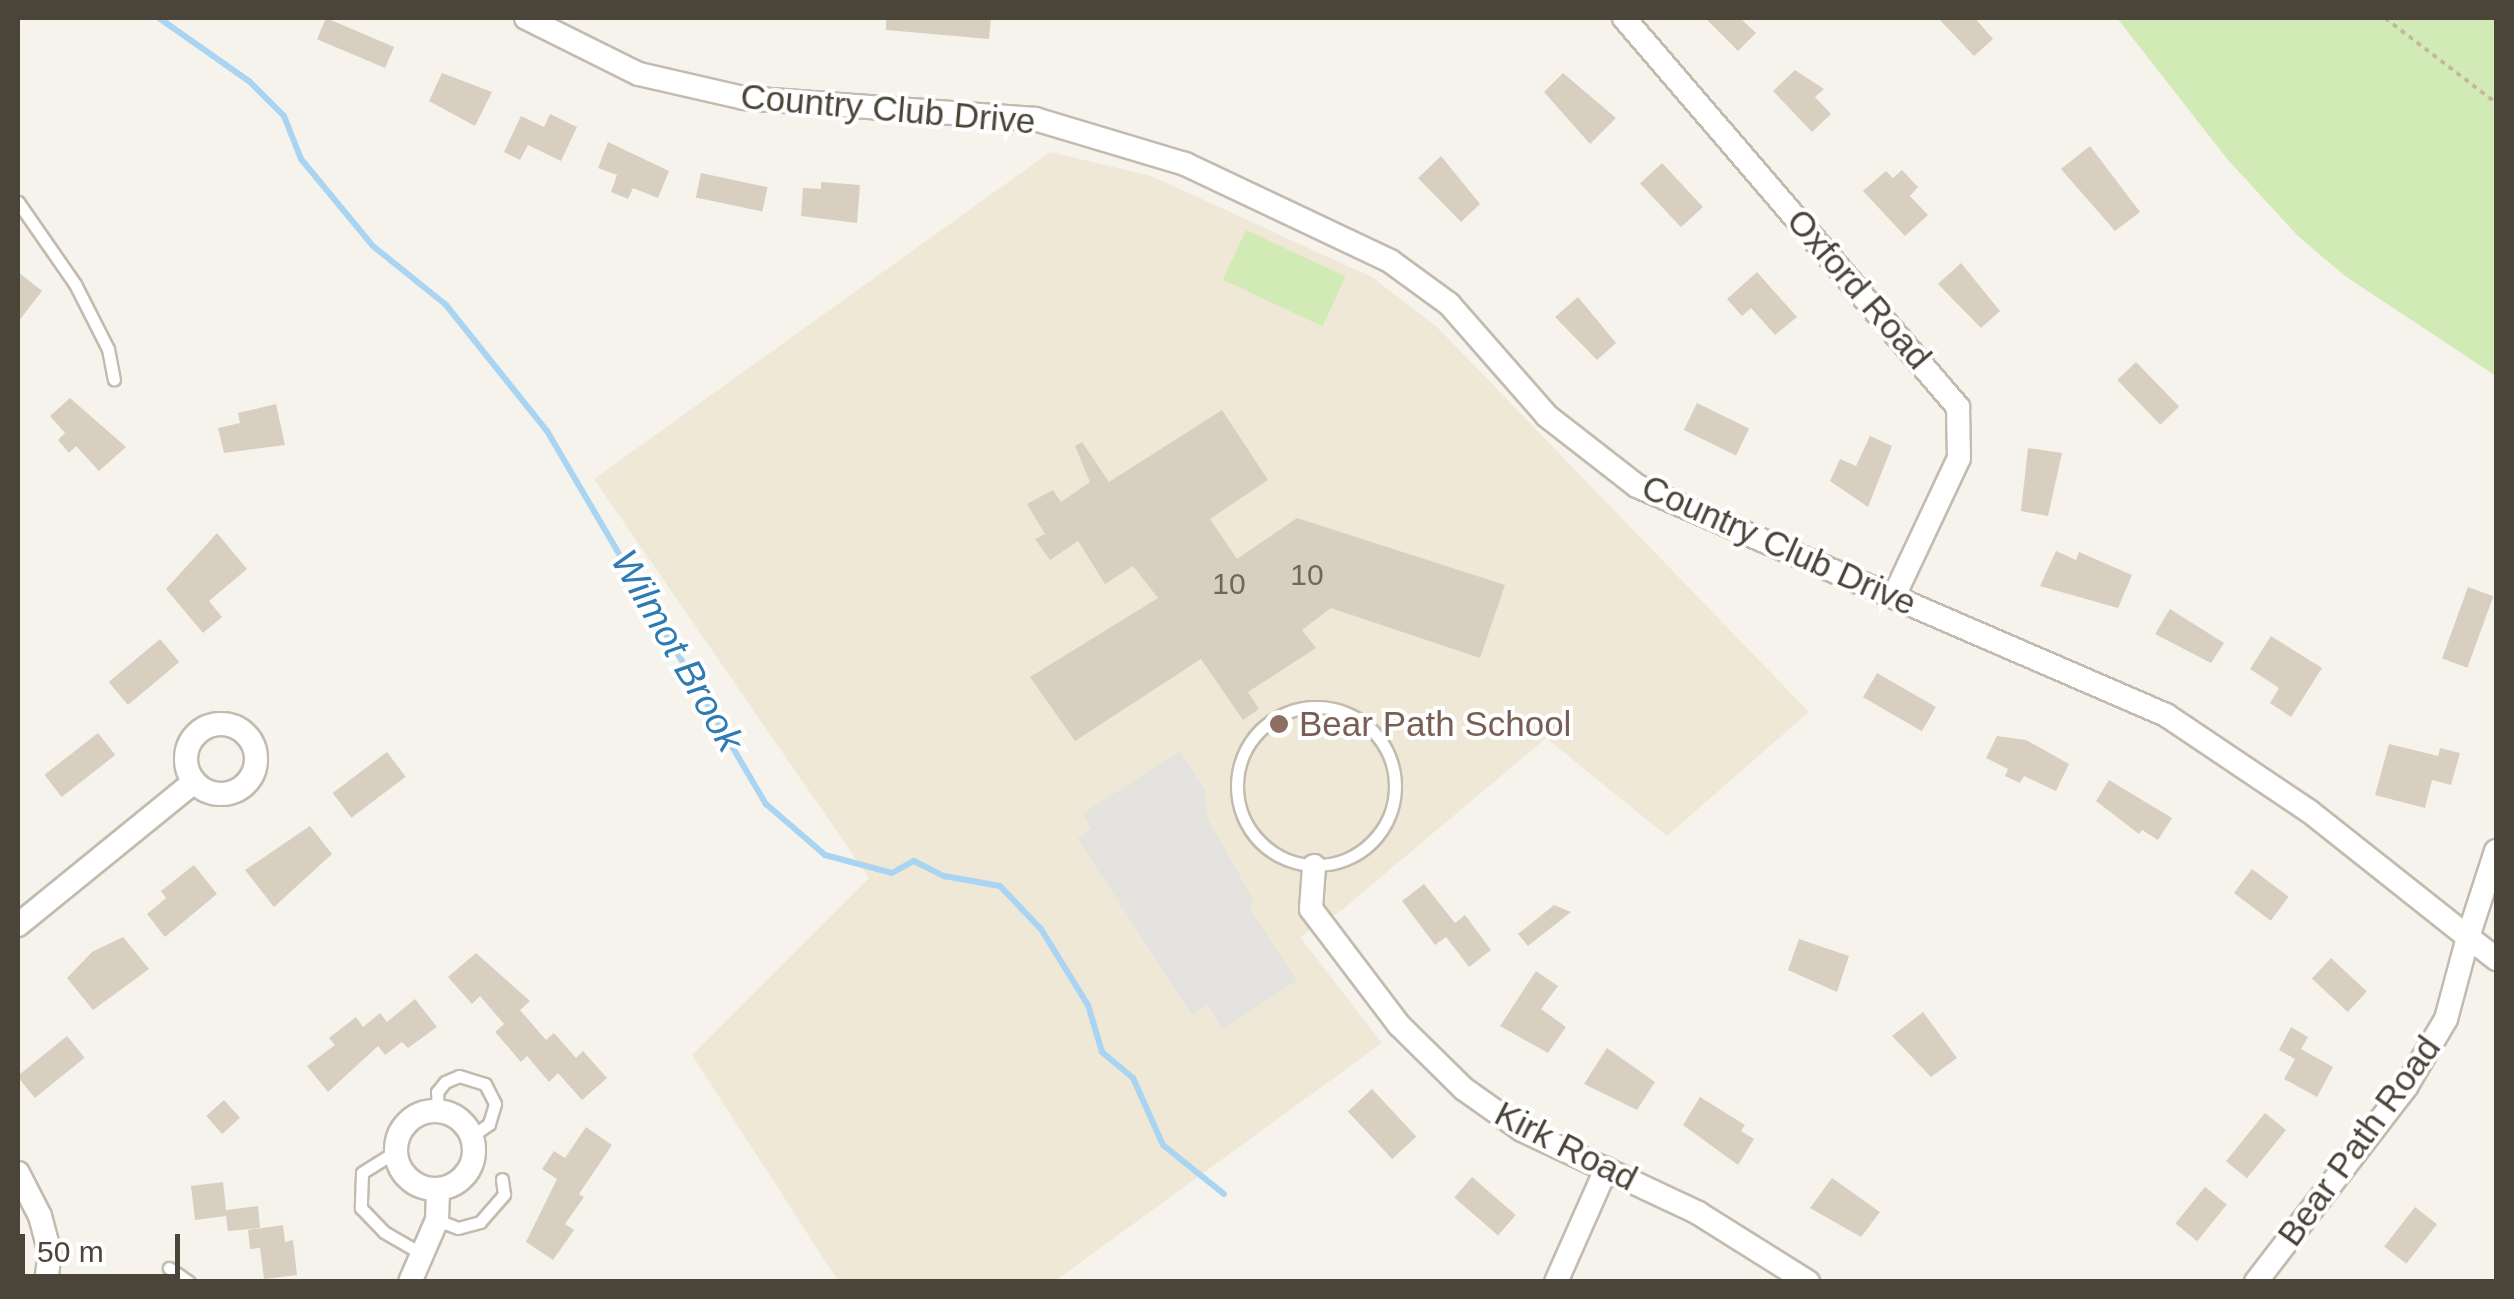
<!DOCTYPE html>
<html>
<head>
<meta charset="utf-8">
<style>
	body { margin:0 }
	#map { position:relative; width:2514px; height:1299px; overflow:hidden; background:#f6f3ec; font-family:Helvetica,sans-serif }
	div>[style] { position:absolute }
	.education>* { inset:0; background:#efe8d6 }
	.green>* { inset:0; background:#d2eab5; transform-origin:0 0 }
	.parking>* { inset:0; background:#e5e3e0 }
	.stream>* { height:6px; margin:-3px; padding:0 3px; transform-origin:3px; border-radius:3px; background:#a9d4f2 }
	.building>* { inset:0; background:#d8cfc1; transform-origin:0 0 }
	.path>* { height:4px; margin-top:-2px; transform-origin:0; background:repeating-linear-gradient(90deg,#c4b79f 0 5px,transparent 0 10px) }
	.roads { filter:drop-shadow(2px 0 #c2bbae) drop-shadow(-2px 0 #c2bbae) drop-shadow(0 2px #c2bbae) drop-shadow(0 -2px #c2bbae) }
	.lane>* { height:11px; margin:-5.5px; padding:0 5.5px; transform-origin:5.5px; border-radius:5.5px; background:#fff }
	.lane>.ring { margin:-5.5px; padding:0; box-sizing:content-box; background:none; border:11px solid #fff; border-radius:50% }
	.street>* { height:22px; margin:-11px; padding:0 11px; transform-origin:11px; border-radius:11px; background:#fff }
	.street>.ring { margin:-11px; padding:0; box-sizing:content-box; background:none; border:22px solid #fff; border-radius:50% }
	.dots>* { width:28px; height:28px; translate:-50% -50%; box-sizing:border-box; border:5px solid #fff; border-radius:50% }
	span { translate:-50% -50%; white-space:nowrap; text-align:center; line-height:1.15; -webkit-text-stroke:8px #fff; paint-order:stroke }
	.number-label { font-size:30px; color:#6e675b }
	.number-label span { -webkit-text-stroke-width:0 }
	.street-label { font-size:35px; color:#4b4439 }
	.education-label { font-size:35px; color:#785e54 }
	.left { translate:0 -50%; text-align:left }
	.water-label { font-size:38px; color:#2e7ab2; font-style:italic }
	.frame { position:absolute; inset:0; border:20px solid #4b4439; pointer-events:none }
	.scale { position:absolute; left:20px; top:1234px; width:160px; height:45px; box-sizing:border-box; border:5px solid #4b4439; border-top:0; padding-left:12px; font-size:30px; line-height:35px; white-space:nowrap; color:#4b4439; -webkit-text-stroke:8px #fff; paint-order:stroke }
</style>
</head>
<body>
<div id="map">
	<div class="education">
		<i style="clip-path:polygon(1050px 152px,1151px 176px,1372px 277px,1437px 327px,1809px 712px,1667px 836px,1546px 738px,1343px 909px,1300px 937px,1382px 1043px,1055px 1281px,838px 1281px,692px 1055px,869px 878px,594px 479px)"></i>
	</div>
	<div class="green">
		<i style="clip-path:polygon(2117px 18px,2496px 18px,2496px 376px,2345px 276px,2298px 236px,2228px 160px)"></i>
		<i style="left:1246px;top:230px;width:110px;height:55px;rotate:25deg"></i>
	</div>
	<div class="parking">
		<i style="clip-path:polygon(1180px 751px,1205px 790px,1207px 817px,1253px 899px,1250px 909px,1297px 980px,1223px 1029px,1208px 1005px,1192px 1015px,1077px 838px,1091px 829px,1082px 814px)"></i>
	</div>
	<div class="stream">
		<i style="left:159px;top:18px;width:111px;rotate:35.1deg"></i>
		<i style="left:250px;top:82px;width:48px;rotate:45deg"></i>
		<i style="left:284px;top:116px;width:46px;rotate:68.4deg"></i>
		<i style="left:301px;top:159px;width:113px;rotate:50.4deg"></i>
		<i style="left:373px;top:246px;width:94px;rotate:38.9deg"></i>
		<i style="left:446px;top:305px;width:161px;rotate:51.3deg"></i>
		<i style="left:547px;top:431px;width:433px;rotate:59.6deg"></i>
		<i style="left:766px;top:804px;width:78px;rotate:40.8deg"></i>
		<i style="left:825px;top:855px;width:69px;rotate:15deg"></i>
		<i style="left:892px;top:873px;width:25px;rotate:-29deg"></i>
		<i style="left:914px;top:861px;width:34px;rotate:27deg"></i>
		<i style="left:944px;top:876px;width:57px;rotate:10.1deg"></i>
		<i style="left:1000px;top:886px;width:59px;rotate:46.4deg"></i>
		<i style="left:1041px;top:929px;width:89px;rotate:58.3deg"></i>
		<i style="left:1088px;top:1005px;width:49px;rotate:73.4deg"></i>
		<i style="left:1102px;top:1052px;width:40px;rotate:40deg"></i>
		<i style="left:1133px;top:1078px;width:73px;rotate:65.9deg"></i>
		<i style="left:1163px;top:1145px;width:78px;rotate:38.8deg"></i>
	</div>
	<div class="building">
		<i style="left:326px;top:18px;width:74px;height:23px;rotate:23deg"></i>
		<i style="clip-path:polygon(886px 18px,991px 18px,989px 39px,886px 30px)"></i>
		<i style="clip-path:polygon(1705px 18px,1740px 18px,1756px 33px,1738px 51px)"></i>
		<i style="clip-path:polygon(1938px 18px,1975px 18px,1993px 39px,1974px 56px)"></i>
		<i style="clip-path:polygon(1795px 70px,1824px 89px,1815px 97px,1831px 114px,1812px 132px,1773px 91px)"></i>
		<i style="clip-path:polygon(442px 73px,492px 92px,475px 126px,429px 101px)"></i>
		<i style="clip-path:polygon(1563px 73px,1616px 118px,1590px 144px,1544px 92px)"></i>
		<i style="clip-path:polygon(550px 114px,577px 127px,561px 161px,528px 145px,520px 160px,504px 152px,521px 116px,544px 127px)"></i>
		<i style="clip-path:polygon(608px 142px,669px 171px,658px 198px,633px 188px,628px 199px,611px 192px,617px 175px,598px 168px)"></i>
		<i style="clip-path:polygon(2090px 146px,2140px 212px,2115px 231px,2061px 169px)"></i>
		<i style="clip-path:polygon(1441px 156px,1480px 204px,1461px 222px,1418px 178px)"></i>
		<i style="left:1662px;top:163px;width:60px;height:30px;rotate:47deg"></i>
		<i style="clip-path:polygon(1902px 170px,1918px 187px,1910px 196px,1928px 215px,1905px 236px,1863px 191px,1886px 171px,1893px 178px)"></i>
		<i style="left:701px;top:173px;width:68px;height:25px;rotate:12deg"></i>
		<i style="clip-path:polygon(821px 182px,860px 185px,857px 223px,801px 216px,803px 188px,821px 189px)"></i>
		<i style="clip-path:polygon(1961px 263px,2000px 311px,1981px 328px,1938px 284px)"></i>
		<i style="clip-path:polygon(18px 272px,42px 291px,18px 322px)"></i>
		<i style="clip-path:polygon(1757px 272px,1797px 317px,1775px 335px,1751px 308px,1742px 316px,1727px 299px)"></i>
		<i style="clip-path:polygon(1578px 297px,1616px 343px,1597px 360px,1555px 317px)"></i>
		<i style="left:2136px;top:362px;width:62px;height:26px;rotate:46deg"></i>
		<i style="clip-path:polygon(70px 398px,126px 447px,99px 471px,76px 446px,69px 453px,58px 440px,65px 433px,50px 416px)"></i>
		<i style="left:1697px;top:403px;width:58px;height:30px;rotate:26deg"></i>
		<i style="clip-path:polygon(276px 404px,285px 445px,224px 453px,218px 428px,240px 423px,238px 413px)"></i>
		<i style="clip-path:polygon(1222px 410px,1268px 480px,1210px 519px,1237px 559px,1297px 518px,1505px 585px,1480px 658px,1331px 608px,1302px 630px,1316px 648px,1248px 692px,1259px 709px,1243px 720px,1201px 659px,1075px 741px,1030px 677px,1158px 598px,1133px 566px,1105px 584px,1078px 541px,1050px 560px,1035px 539px,1045px 534px,1027px 504px,1053px 490px,1061px 502px,1090px 482px,1075px 446px,1082px 442px,1109px 482px)"></i>
		<i style="clip-path:polygon(1870px 436px,1892px 446px,1868px 507px,1830px 481px,1840px 459px,1856px 466px)"></i>
		<i style="clip-path:polygon(2028px 448px,2062px 453px,2048px 516px,2021px 511px)"></i>
		<i style="clip-path:polygon(217px 533px,247px 569px,209px 601px,222px 617px,203px 633px,166px 589px)"></i>
		<i style="clip-path:polygon(2056px 551px,2076px 560px,2079px 552px,2132px 575px,2118px 608px,2040px 586px)"></i>
		<i style="left:2468px;top:587px;width:27px;height:76px;rotate:20deg"></i>
		<i style="clip-path:polygon(2170px 609px,2224px 643px,2211px 663px,2155px 634px)"></i>
		<i style="clip-path:polygon(2271px 636px,2322px 668px,2291px 717px,2270px 703px,2279px 688px,2250px 669px)"></i>
		<i style="left:160px;top:639px;width:30px;height:67px;rotate:50deg"></i>
		<i style="left:1877px;top:673px;width:68px;height:28px;rotate:30deg"></i>
		<i style="left:98px;top:733px;width:28px;height:68px;rotate:52deg"></i>
		<i style="clip-path:polygon(1997px 736px,2026px 740px,2069px 764px,2056px 791px,2024px 776px,2020px 783px,2005px 776px,2008px 769px,1986px 758px)"></i>
		<i style="clip-path:polygon(2389px 744px,2438px 756px,2440px 748px,2460px 753px,2451px 785px,2432px 780px,2425px 808px,2375px 795px)"></i>
		<i style="left:387px;top:752px;width:31px;height:68px;rotate:53deg"></i>
		<i style="clip-path:polygon(2109px 780px,2172px 818px,2158px 840px,2142px 830px,2139px 834px,2096px 801px)"></i>
		<i style="clip-path:polygon(310px 826px,332px 854px,274px 907px,245px 870px)"></i>
		<i style="clip-path:polygon(194px 865px,217px 894px,165px 937px,147px 914px,166px 898px,161px 891px)"></i>
		<i style="left:2252px;top:869px;width:46px;height:30px;rotate:37deg"></i>
		<i style="clip-path:polygon(1424px 884px,1455px 923px,1465px 915px,1491px 950px,1469px 967px,1446px 937px,1435px 945px,1402px 901px)"></i>
		<i style="clip-path:polygon(1554px 905px,1571px 912px,1528px 946px,1518px 934px)"></i>
		<i style="clip-path:polygon(123px 937px,149px 969px,93px 1010px,67px 978px,92px 952px)"></i>
		<i style="clip-path:polygon(1799px 939px,1849px 956px,1837px 992px,1788px 970px)"></i>
		<i style="clip-path:polygon(476px 953px,530px 1001px,520px 1010px,546px 1040px,554px 1033px,576px 1058px,583px 1051px,607px 1078px,582px 1100px,558px 1073px,549px 1082px,527px 1056px,521px 1062px,495px 1032px,504px 1024px,480px 996px,472px 1004px,448px 977px)"></i>
		<i style="left:2331px;top:958px;width:49px;height:28px;rotate:43deg"></i>
		<i style="clip-path:polygon(1536px 971px,1558px 986px,1541px 1009px,1566px 1027px,1548px 1053px,1500px 1026px)"></i>
		<i style="clip-path:polygon(415px 999px,437px 1027px,408px 1048px,402px 1042px,385px 1055px,378px 1046px,328px 1092px,307px 1066px,335px 1045px,329px 1038px,356px 1017px,363px 1027px,380px 1013px,387px 1022px)"></i>
		<i style="clip-path:polygon(1923px 1012px,1957px 1058px,1931px 1077px,1892px 1036px)"></i>
		<i style="clip-path:polygon(2291px 1027px,2308px 1037px,2301px 1049px,2333px 1067px,2317px 1097px,2284px 1079px,2295px 1059px,2279px 1050px)"></i>
		<i style="left:67px;top:1036px;width:28px;height:64px;rotate:51deg"></i>
		<i style="clip-path:polygon(1607px 1048px,1655px 1082px,1637px 1110px,1584px 1084px)"></i>
		<i style="left:1372px;top:1089px;width:65px;height:33px;rotate:47deg"></i>
		<i style="clip-path:polygon(1700px 1097px,1745px 1125px,1741px 1131px,1754px 1139px,1738px 1165px,1683px 1125px)"></i>
		<i style="left:224px;top:1100px;width:24px;height:24px;rotate:48deg"></i>
		<i style="left:2265px;top:1113px;width:27px;height:62px;rotate:39deg"></i>
		<i style="clip-path:polygon(586px 1127px,612px 1145px,579px 1194px,584px 1197px,565px 1224px,574px 1230px,553px 1260px,526px 1242px,557px 1179px,542px 1169px,554px 1151px,565px 1158px)"></i>
		<i style="left:1472px;top:1177px;width:58px;height:27px;rotate:41deg"></i>
		<i style="clip-path:polygon(1832px 1178px,1880px 1212px,1861px 1237px,1810px 1208px)"></i>
		<i style="clip-path:polygon(223px 1182px,226px 1210px,258px 1206px,260px 1228px,228px 1231px,226px 1216px,195px 1220px,191px 1186px)"></i>
		<i style="left:2205px;top:1187px;width:28px;height:47px;rotate:39deg"></i>
		<i style="left:2415px;top:1207px;width:28px;height:50px;rotate:38deg"></i>
		<i style="clip-path:polygon(283px 1225px,285px 1242px,293px 1240px,297px 1275px,264px 1279px,260px 1248px,250px 1249px,248px 1230px)"></i>
	</div>
	<div class="path">
		<i style="left:2385px;top:18px;width:140px;rotate:37.4deg"></i>
	</div>
	<div class="roads">
		<div class="lane">
			<i style="left:18px;top:202px;width:100px;rotate:55.2deg"></i>
			<i style="left:75px;top:284px;width:73px;rotate:63.1deg"></i>
			<i style="left:108px;top:349px;width:31px;rotate:79deg"></i>
			<i class="ring" style="left:1237px;top:707px;width:147px;height:147px"></i>
			<i style="left:438px;top:1111px;width:19px;rotate:-93deg"></i>
			<i style="left:437px;top:1092px;width:13px;rotate:-51deg"></i>
			<i style="left:445px;top:1082px;width:15px;rotate:-23deg"></i>
			<i style="left:459px;top:1076px;width:27px;rotate:17deg"></i>
			<i style="left:485px;top:1084px;width:22px;rotate:63deg"></i>
			<i style="left:495px;top:1104px;width:21px;rotate:107deg"></i>
			<i style="left:489px;top:1124px;width:21px;rotate:145deg"></i>
			<i style="left:395px;top:1152px;width:39px;rotate:148deg"></i>
			<i style="left:362px;top:1173px;width:35px;rotate:92deg"></i>
			<i style="left:361px;top:1208px;width:33px;rotate:46deg"></i>
			<i style="left:384px;top:1232px;width:44px;rotate:30.1deg"></i>
			<i style="left:437px;top:1220px;width:22px;rotate:21deg"></i>
			<i style="left:458px;top:1228px;width:23px;rotate:-15deg"></i>
			<i style="left:480px;top:1222px;width:37px;rotate:-49deg"></i>
			<i style="left:504px;top:1194px;width:15px;rotate:-98deg"></i>
			<i style="left:169px;top:1268px;width:24px;rotate:35deg"></i>
		</div>
		<div class="street">
			<i style="left:526px;top:18px;width:126px;rotate:26.4deg"></i>
			<i style="left:639px;top:74px;width:108px;rotate:12.9deg"></i>
			<i style="left:744px;top:98px;width:292px;rotate:4.1deg"></i>
			<i style="left:1035px;top:119px;width:157px;rotate:16.7deg"></i>
			<i style="left:1185px;top:164px;width:227px;rotate:25.3deg"></i>
			<i style="left:1390px;top:261px;width:73px;rotate:36.1deg"></i>
			<i style="left:1449px;top:304px;width:149px;rotate:48.8deg"></i>
			<i style="left:1547px;top:416px;width:114px;rotate:37.9deg"></i>
			<i style="left:1637px;top:486px;width:576px;rotate:23.41deg"></i>
			<i style="left:2166px;top:715px;width:172px;rotate:33.9deg"></i>
			<i style="left:2309px;top:811px;width:203px;rotate:38.4deg"></i>
			<i style="left:2468px;top:937px;width:85px;rotate:105deg"></i>
			<i style="left:2446px;top:1019px;width:79px;rotate:120.5deg"></i>
			<i style="left:2406px;top:1087px;width:246px;rotate:127.6deg"></i>
			<i style="left:1624px;top:18px;width:513px;rotate:49.35deg"></i>
			<i style="left:1958px;top:407px;width:51px;rotate:88.9deg"></i>
			<i style="left:1959px;top:458px;width:153px;rotate:115.2deg"></i>
			<i class="ring" style="left:186px;top:724px;width:48px;height:48px"></i>
			<i style="left:2496px;top:851px;width:90px;rotate:108deg"></i>
			<i style="left:2468px;top:937px;width:36px;rotate:38deg"></i>
			<i style="left:1314px;top:866px;width:43px;rotate:94deg"></i>
			<i style="left:1311px;top:909px;width:146px;rotate:52.8deg"></i>
			<i style="left:1399px;top:1025px;width:91px;rotate:44.6deg"></i>
			<i style="left:1464px;top:1089px;width:71px;rotate:35.3deg"></i>
			<i style="left:1522px;top:1130px;width:195px;rotate:25.2deg"></i>
			<i style="left:1698px;top:1213px;width:130px;rotate:32.1deg"></i>
			<i style="left:18px;top:925px;width:227px;rotate:-39.1deg"></i>
			<i class="ring" style="left:396px;top:1111px;width:56px;height:56px"></i>
			<i style="left:18px;top:1173px;width:48px;rotate:62.9deg"></i>
			<i style="left:40px;top:1216px;width:38px;rotate:75deg"></i>
			<i style="left:50px;top:1253px;width:29px;rotate:98deg"></i>
			<i style="left:410px;top:1282px;width:68px;rotate:-66.5deg"></i>
			<i style="left:437px;top:1220px;width:30px;rotate:-88deg"></i>
			<i style="left:1556px;top:1282px;width:124px;rotate:-66.1deg"></i>
		</div>
	</div>
	<div class="dots">
		<i style="left:1279px;top:724px;background:#8d6e63"></i>
	</div>
	<div class="number-label">
		<span style="left:1307px;top:575px">10</span>
		<span style="left:1229px;top:584px">10</span>
	</div>
	<div class="street-label">
		<span style="left:888px;top:109px;rotate:5deg">Country Club Drive</span>
		<span style="left:1859px;top:289px;rotate:49deg">Oxford Road</span>
		<span style="left:1779px;top:545px;rotate:24deg">Country Club Drive</span>
		<span style="left:2359px;top:1141px;rotate:-54deg">Bear Path Road</span>
		<span style="left:1566px;top:1146px;rotate:27deg">Kirk Road</span>
	</div>
	<div class="education-label">
		<span class="left" style="left:1299px;top:724px">Bear Path School</span>
	</div>
	<div class="water-label">
		<span style="left:677px;top:651px;rotate:60deg">Wilmot Brook</span>
	</div>
	<div class="frame"></div>
	<div class="scale">50 m</div>
</div>
</body>
</html>
